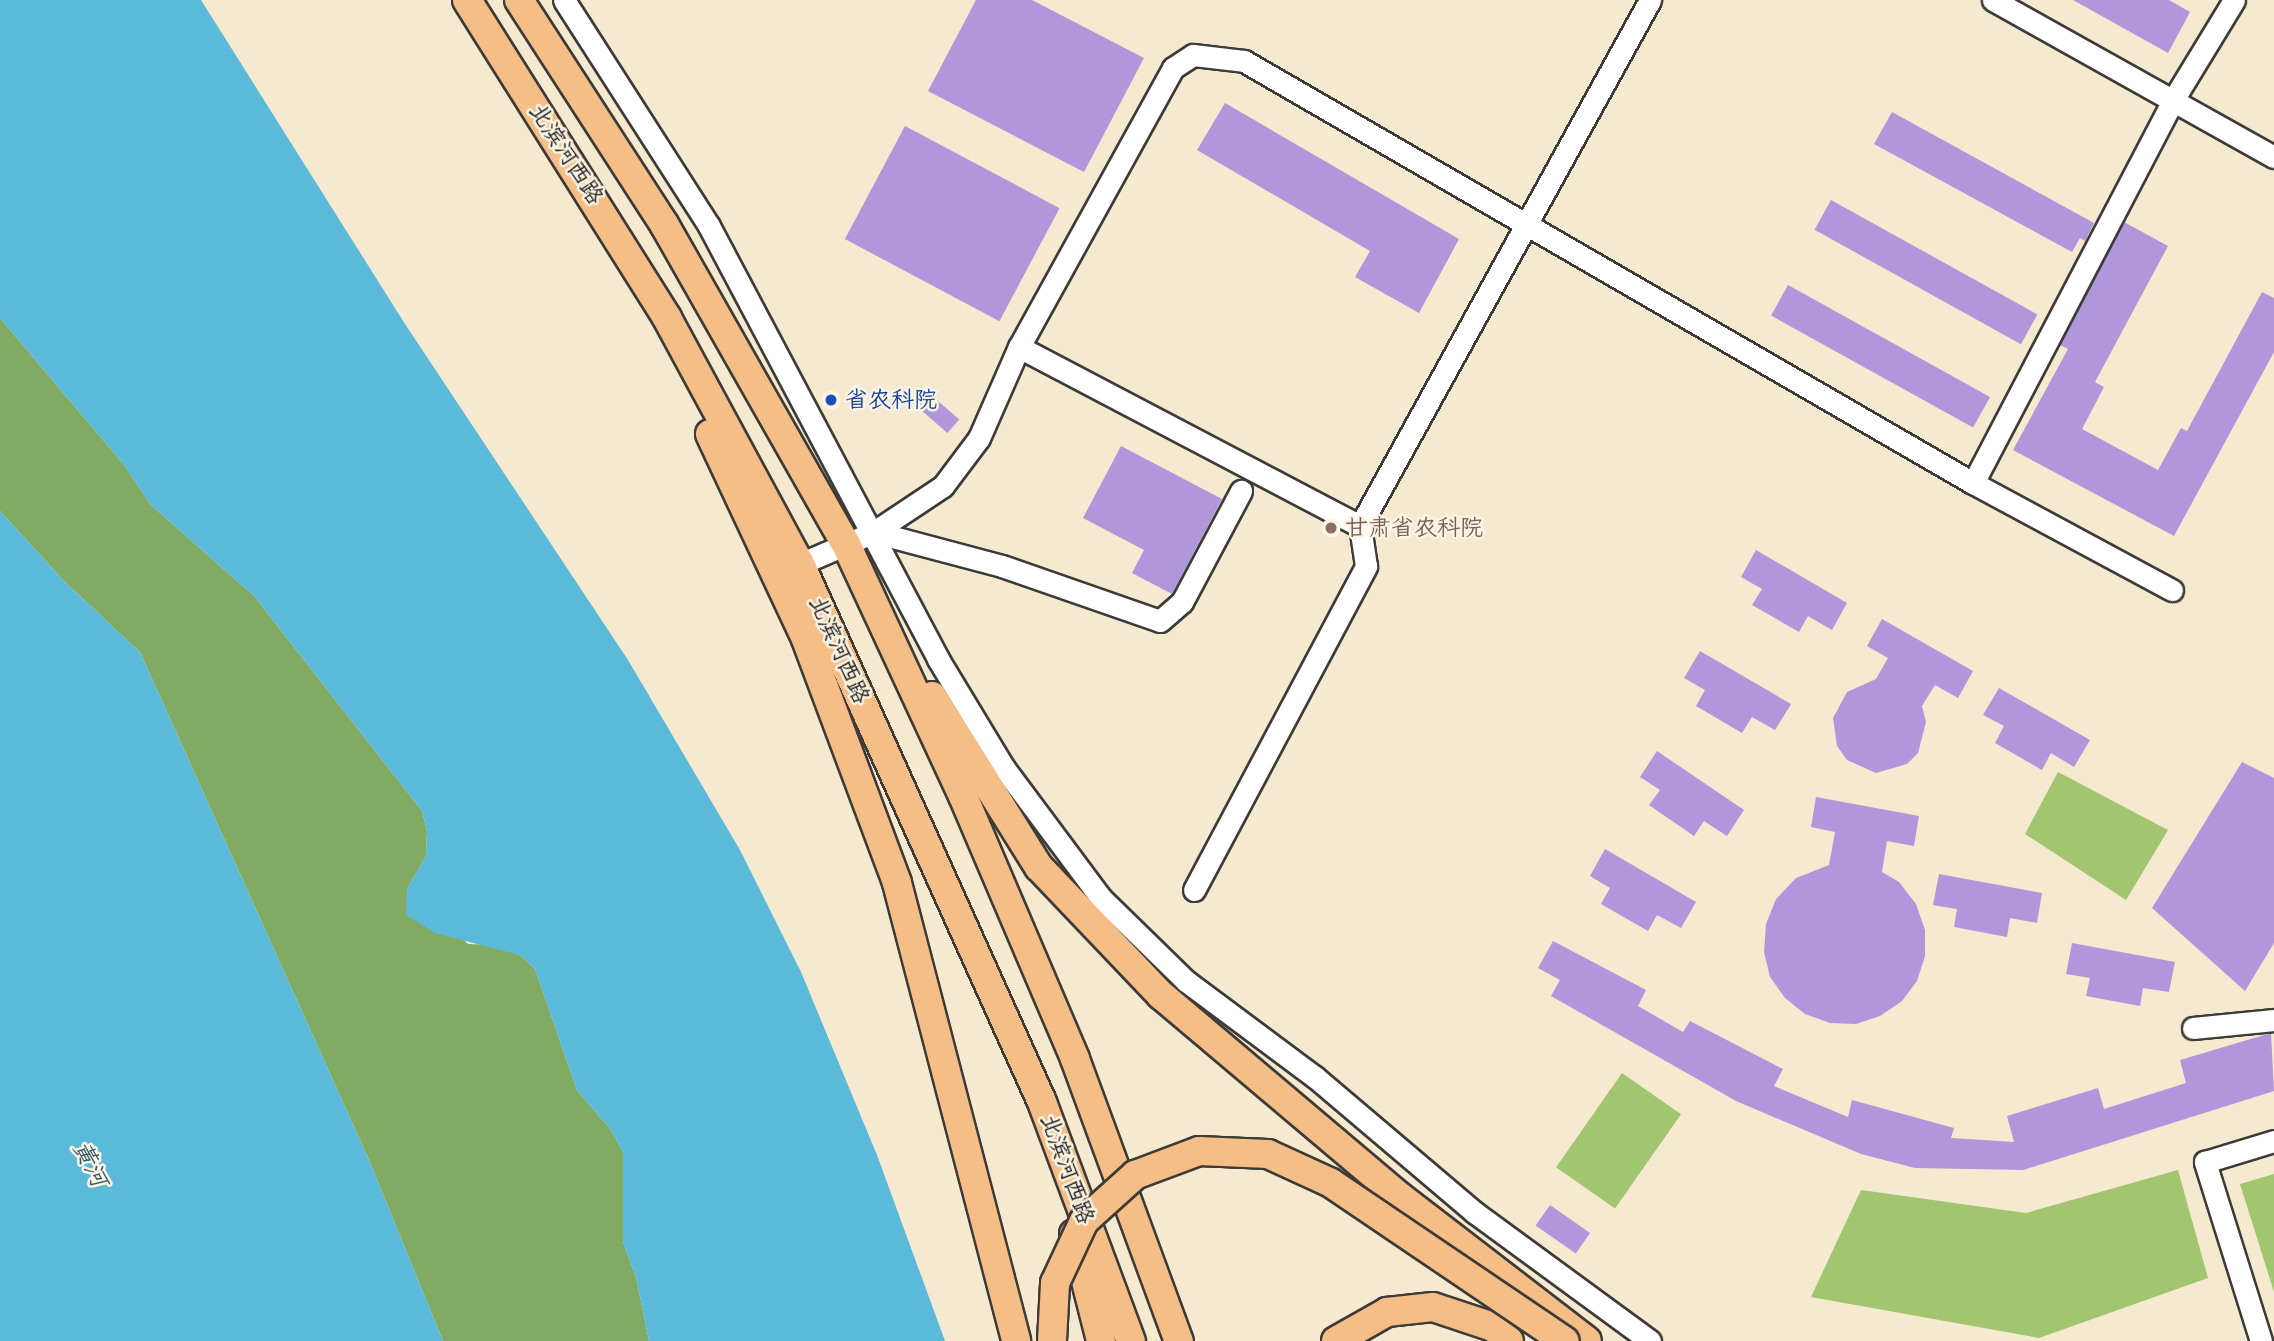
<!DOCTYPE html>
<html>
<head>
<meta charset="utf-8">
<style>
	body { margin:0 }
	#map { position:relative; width:2274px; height:1341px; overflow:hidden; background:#f5e9d0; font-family:Sriracha,"LXGW WenKai TC",sans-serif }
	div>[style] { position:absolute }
	.green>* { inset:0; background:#a2c56f; transform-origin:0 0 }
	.forest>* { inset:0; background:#81aa62 }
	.water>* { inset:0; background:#5bbad9 }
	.building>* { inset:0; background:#b096db; transform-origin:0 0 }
	.roads { filter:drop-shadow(2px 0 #3d3b37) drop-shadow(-2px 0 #3d3b37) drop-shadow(0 2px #3d3b37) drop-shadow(0 -2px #3d3b37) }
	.minor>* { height:21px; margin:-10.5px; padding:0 10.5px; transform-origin:10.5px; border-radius:10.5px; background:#fff }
	.major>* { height:28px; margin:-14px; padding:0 14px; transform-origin:14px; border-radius:14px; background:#f6be87 }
	.bridges { filter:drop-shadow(2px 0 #3d3b37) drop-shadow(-2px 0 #3d3b37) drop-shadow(0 2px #3d3b37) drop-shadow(0 -2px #3d3b37) }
	.major-bridge>* { height:28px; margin:-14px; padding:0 14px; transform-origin:14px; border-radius:14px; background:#f6be87 }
	.dots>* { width:19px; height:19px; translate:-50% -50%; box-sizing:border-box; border:4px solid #fcf5e5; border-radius:50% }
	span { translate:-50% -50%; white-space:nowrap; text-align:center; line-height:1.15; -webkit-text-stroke:5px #fcf5e5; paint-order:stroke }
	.street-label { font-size:23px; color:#1c1c1c }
	.transit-label { font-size:23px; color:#164399 }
	.left { translate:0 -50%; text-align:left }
	.education-label { font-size:23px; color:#785e54 }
	.water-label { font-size:24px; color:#355b68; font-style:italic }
</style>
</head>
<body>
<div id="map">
	<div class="green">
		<i style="clip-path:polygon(2058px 772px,2168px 830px,2126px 900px,2025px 834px)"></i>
		<i style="left:1622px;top:1073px;width:72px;height:115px;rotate:35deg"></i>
		<i style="clip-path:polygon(2178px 1170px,2208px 1278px,2039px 1338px,1811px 1297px,1861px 1190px,2026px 1213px)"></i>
		<i style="clip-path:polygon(2274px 1174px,2274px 1292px,2240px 1184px)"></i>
	</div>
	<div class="forest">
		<i style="clip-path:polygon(0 318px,124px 465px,150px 504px,254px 596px,422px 811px,427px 831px,426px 856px,407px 889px,468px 944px,496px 945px,520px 955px,535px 969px,577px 1090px,611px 1130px,623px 1152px,623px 1242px,636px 1277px,649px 1341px,443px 1341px,369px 1160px,140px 652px,64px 581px,0 511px)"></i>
	</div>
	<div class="water">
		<i style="clip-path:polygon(0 0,201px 0,405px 324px,628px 660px,740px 850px,801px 972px,877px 1155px,945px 1341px,649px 1341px,636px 1277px,623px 1242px,623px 1152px,611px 1130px,577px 1090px,535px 969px,520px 955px,435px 933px,406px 915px,407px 889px,426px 856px,427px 831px,422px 811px,254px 596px,150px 504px,124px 465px,0 318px)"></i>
		<i style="clip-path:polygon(0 511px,64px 581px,140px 652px,369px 1160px,443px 1341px,0 1341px)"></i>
	</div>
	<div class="building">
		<i style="clip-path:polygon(976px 0,1032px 0,1144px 58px,1084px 172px,928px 91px)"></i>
		<i style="clip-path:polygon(2073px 0,2169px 0,2190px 12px,2168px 53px)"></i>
		<i style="clip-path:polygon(1225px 103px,1459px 239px,1419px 313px,1355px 277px,1370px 251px,1197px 150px)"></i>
		<i style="clip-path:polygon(1892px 112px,2094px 223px,2085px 241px,2080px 238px,2072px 252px,1874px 144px)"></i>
		<i style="left:905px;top:126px;width:175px;height:128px;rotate:28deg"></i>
		<i style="left:1831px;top:200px;width:236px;height:34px;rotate:29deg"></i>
		<i style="clip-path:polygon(2124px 222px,2168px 246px,2095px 382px,2104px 387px,2082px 429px,2158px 470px,2181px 428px,2187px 431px,2262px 292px,2274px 298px,2274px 352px,2174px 536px,2013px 450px,2068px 349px,2060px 345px)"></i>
		<i style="left:1788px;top:285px;width:231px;height:35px;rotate:29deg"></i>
		<i style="left:923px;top:388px;width:48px;height:18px;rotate:41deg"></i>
		<i style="clip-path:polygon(1121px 446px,1222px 499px,1172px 594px,1132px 573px,1144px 550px,1083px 518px)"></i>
		<i style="clip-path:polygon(1756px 550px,1847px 603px,1832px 630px,1808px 616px,1799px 632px,1752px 605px,1762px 589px,1741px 577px)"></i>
		<i style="clip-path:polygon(1882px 619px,1973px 671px,1958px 698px,1935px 685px,1922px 706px,1926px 722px,1918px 753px,1907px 764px,1876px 773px,1847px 760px,1837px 746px,1833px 718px,1847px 692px,1876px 679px,1888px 658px,1867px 646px)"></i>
		<i style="clip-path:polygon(1700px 651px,1791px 704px,1775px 730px,1752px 717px,1742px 733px,1696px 706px,1705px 690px,1684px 678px)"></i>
		<i style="clip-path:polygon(1999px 688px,2090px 740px,2074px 767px,2051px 753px,2042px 770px,1995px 743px,2004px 726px,1983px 715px)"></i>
		<i style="clip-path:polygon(1657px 751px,1744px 810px,1727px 836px,1704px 821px,1694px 836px,1649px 805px,1660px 790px,1640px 777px)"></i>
		<i style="clip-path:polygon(2242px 762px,2274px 778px,2274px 943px,2245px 991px,2152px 908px)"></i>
		<i style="clip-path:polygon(1816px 797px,1919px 816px,1914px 846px,1887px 841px,1882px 872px,1899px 882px,1916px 904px,1925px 930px,1925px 956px,1917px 981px,1902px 1001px,1880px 1016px,1856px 1024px,1830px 1023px,1805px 1014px,1785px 998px,1770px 977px,1764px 952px,1766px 924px,1776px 899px,1796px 878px,1829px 865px,1835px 832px,1811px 827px)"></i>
		<i style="clip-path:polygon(1605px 849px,1696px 902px,1681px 928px,1657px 915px,1648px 931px,1601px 904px,1610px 888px,1590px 876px)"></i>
		<i style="clip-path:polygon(1939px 874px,2042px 893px,2037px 923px,2010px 918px,2007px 937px,1954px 927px,1957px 909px,1933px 905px)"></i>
		<i style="clip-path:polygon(1553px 941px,1646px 990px,1638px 1006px,1683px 1032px,1690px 1021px,1783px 1069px,1774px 1086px,1848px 1117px,1852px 1100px,1954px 1128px,1951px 1138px,2014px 1142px,2007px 1116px,2098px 1088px,2104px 1109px,2186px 1083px,2180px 1060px,2271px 1033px,2274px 1091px,2023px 1170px,1915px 1168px,1861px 1154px,1736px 1101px,1551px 996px,1560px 980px,1538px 968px)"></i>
		<i style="clip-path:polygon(2072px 943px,2175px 962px,2169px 992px,2143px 988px,2140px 1006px,2086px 996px,2090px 978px,2066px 974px)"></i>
		<i style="left:1550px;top:1205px;width:49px;height:25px;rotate:35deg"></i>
	</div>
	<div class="roads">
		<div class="minor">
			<i style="left:564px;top:0;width:269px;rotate:57.3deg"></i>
			<i style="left:709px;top:226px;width:490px;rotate:62.1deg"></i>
			<i style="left:938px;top:659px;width:127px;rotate:58.8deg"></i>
			<i style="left:1004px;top:768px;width:162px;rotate:53.3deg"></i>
			<i style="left:1101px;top:898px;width:119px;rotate:44.3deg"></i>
			<i style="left:1186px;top:981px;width:161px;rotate:36.7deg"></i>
			<i style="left:1315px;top:1077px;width:209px;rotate:40.3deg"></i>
			<i style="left:1474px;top:1212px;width:218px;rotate:36.2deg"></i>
			<i style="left:1993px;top:0;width:322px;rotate:29.2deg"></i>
			<i style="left:1019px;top:347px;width:385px;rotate:27.7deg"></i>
			<i style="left:1360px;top:526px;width:601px;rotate:-61.13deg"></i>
			<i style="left:1973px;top:483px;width:432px;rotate:-62.4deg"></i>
			<i style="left:2173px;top:100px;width:117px;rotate:-58.6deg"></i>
			<i style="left:874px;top:532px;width:132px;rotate:14.9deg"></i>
			<i style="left:1002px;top:566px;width:167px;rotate:19.2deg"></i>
			<i style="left:1160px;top:621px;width:29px;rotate:-41deg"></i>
			<i style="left:1182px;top:602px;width:126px;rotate:-62deg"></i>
			<i style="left:800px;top:564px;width:81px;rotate:-23.4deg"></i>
			<i style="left:874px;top:532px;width:83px;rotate:-33.7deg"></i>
			<i style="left:943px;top:486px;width:60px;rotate:-53.1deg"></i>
			<i style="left:979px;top:438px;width:99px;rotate:-66.3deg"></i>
			<i style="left:1019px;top:347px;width:319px;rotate:-61.1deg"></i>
			<i style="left:1173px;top:68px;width:24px;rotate:-33deg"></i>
			<i style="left:1193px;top:55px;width:51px;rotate:6.7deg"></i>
			<i style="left:1244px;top:61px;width:842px;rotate:30.07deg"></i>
			<i style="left:1973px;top:483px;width:226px;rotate:28.3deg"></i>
			<i style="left:1194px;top:890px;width:367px;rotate:-62deg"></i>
			<i style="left:1366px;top:566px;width:40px;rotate:-98.5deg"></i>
			<i style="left:2193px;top:1028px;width:81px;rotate:-5.6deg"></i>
			<i style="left:2261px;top:1341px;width:188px;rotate:-107.4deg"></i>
			<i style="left:2205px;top:1162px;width:72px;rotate:-16.9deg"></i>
		</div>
		<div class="major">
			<i style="left:467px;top:0;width:376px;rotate:57.8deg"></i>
			<i style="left:667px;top:318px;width:280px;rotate:61.6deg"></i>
			<i style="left:800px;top:564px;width:590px;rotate:65.78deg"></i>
			<i style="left:1042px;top:1102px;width:255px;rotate:69.6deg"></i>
			<i style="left:519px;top:0;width:267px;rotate:57.1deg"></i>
			<i style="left:664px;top:224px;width:368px;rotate:60.4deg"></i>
			<i style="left:846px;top:544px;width:278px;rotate:65.1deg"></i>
			<i style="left:963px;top:796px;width:286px;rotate:66.9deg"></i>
			<i style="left:1075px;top:1059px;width:301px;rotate:69.8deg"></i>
			<i style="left:710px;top:434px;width:226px;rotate:64.9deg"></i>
			<i style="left:806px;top:639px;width:260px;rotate:69.5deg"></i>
			<i style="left:897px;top:883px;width:473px;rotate:75.4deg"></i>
			<i style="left:932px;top:696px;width:202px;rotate:58deg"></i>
			<i style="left:1039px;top:867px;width:177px;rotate:46.4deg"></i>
			<i style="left:1161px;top:995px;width:312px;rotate:40.2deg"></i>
			<i style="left:1399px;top:1196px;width:237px;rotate:37.6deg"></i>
			<i style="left:1074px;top:1234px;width:110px;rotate:75.8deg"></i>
			<i style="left:1336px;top:1341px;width:59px;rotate:-29.6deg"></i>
			<i style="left:1387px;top:1312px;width:46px;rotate:-6.2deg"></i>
			<i style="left:1433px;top:1307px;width:63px;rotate:18.4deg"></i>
			<i style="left:1493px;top:1327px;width:21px;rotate:41deg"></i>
		</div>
	</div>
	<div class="bridges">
		<div class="major-bridge">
			<i style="left:1052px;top:1341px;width:58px;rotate:-87deg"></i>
			<i style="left:1055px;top:1283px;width:68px;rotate:-64.9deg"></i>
			<i style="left:1084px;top:1221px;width:69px;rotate:-42deg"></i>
			<i style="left:1135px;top:1175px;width:68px;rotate:-20.6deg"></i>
			<i style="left:1199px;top:1151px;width:69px;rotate:2.5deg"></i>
			<i style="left:1268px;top:1154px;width:69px;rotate:24.7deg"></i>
			<i style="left:1331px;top:1183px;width:282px;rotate:34.1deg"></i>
		</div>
	</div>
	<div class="dots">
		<i style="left:831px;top:400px;background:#1a4fb4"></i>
		<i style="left:1331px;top:528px;background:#8d6e63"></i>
	</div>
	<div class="street-label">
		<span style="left:566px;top:154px;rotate:57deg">北滨河西路</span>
		<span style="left:839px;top:650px;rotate:66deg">北滨河西路</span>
		<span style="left:1067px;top:1169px;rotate:70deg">北滨河西路</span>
	</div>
	<div class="transit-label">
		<span class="left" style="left:845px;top:400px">省农科院</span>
	</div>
	<div class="education-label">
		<span class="left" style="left:1345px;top:528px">甘肃省农科院</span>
	</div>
	<div class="water-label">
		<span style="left:90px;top:1164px;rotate:63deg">黄河</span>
	</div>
</div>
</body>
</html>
